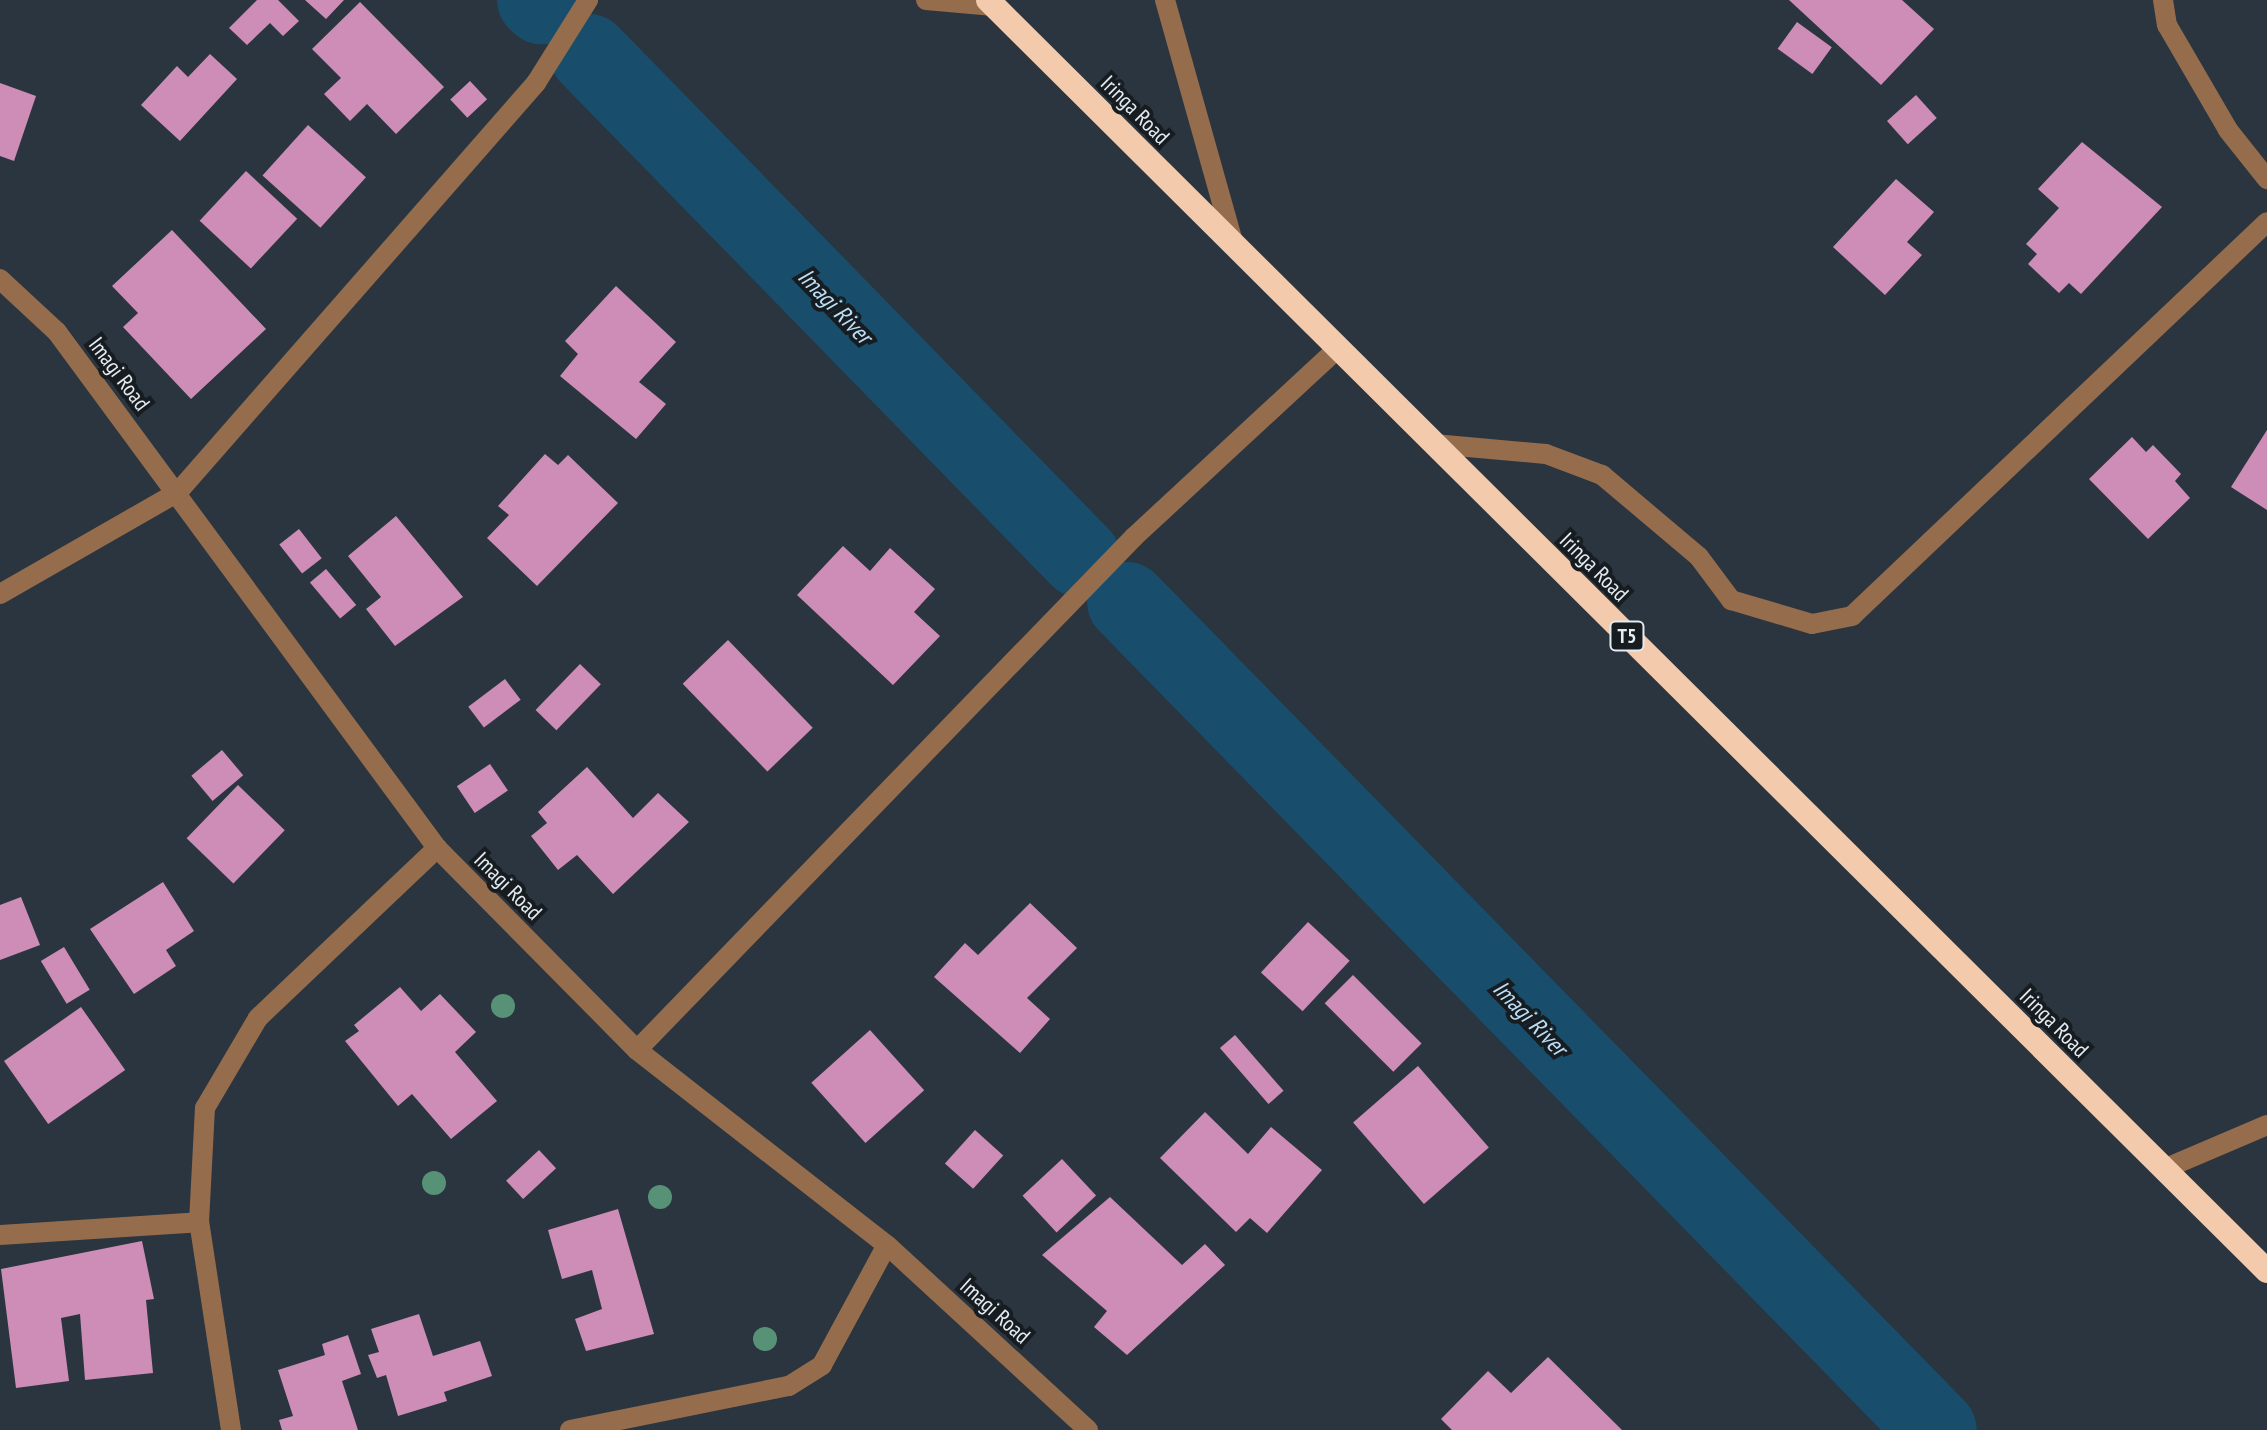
<!DOCTYPE html>
<html>
<head>
<meta charset="utf-8">
<style>
	body { margin:0 }
	#map { position:relative; width:2267px; height:1430px; overflow:hidden; background:#2a353f; font-family:"PT Sans Narrow",sans-serif }
	div>[style] { position:absolute }
	.river>* { height:80px; margin:-40px; padding:0 40px; transform-origin:40px; border-radius:40px; background:#184e6c }
	.building>* { inset:0; background:#cd8db7; transform-origin:0 0 }
	.minor>* { height:20px; margin:-10px; padding:0 10px; transform-origin:10px; border-radius:10px; background:#956d4d }
	.highway>* { height:24px; margin:-12px; padding:0 12px; transform-origin:12px; border-radius:12px; background:#f3cbac }
	.trees>* { width:24px; height:24px; margin:-12px; border-radius:50%; background:#579277 }
	span { translate:-50% -50%; white-space:nowrap; text-align:center; line-height:1.15; -webkit-text-stroke:8px #171c20; paint-order:stroke }
	.shield-label span { padding:2px 6px; background:#171c20; border:2px solid; border-radius:6px; -webkit-text-stroke-width:0 }
	.shield-label { font-size:20px; color:#e4ebf1; font-weight:700 }
	.street-label { font-size:22px; color:#e4ebf1 }
	.water-label { font-size:24px; color:#bbdef6; font-style:italic }
</style>
</head>
<body>
<div id="map">
	<div class="river">
		<i style="left:537px;top:0;width:6px;rotate:45deg"></i>
		<i style="left:589px;top:54px;width:704px;rotate:45.69deg"></i>
		<i style="left:1127px;top:602px;width:1158px;rotate:45.63deg"></i>
	</div>
	<div class="building">
		<i style="clip-path:polygon(257px 0,278px 0,299px 21px,283px 36px,270px 23px,247px 45px,229px 28px)"></i>
		<i style="clip-path:polygon(305px 0,344px 0,326px 19px)"></i>
		<i style="clip-path:polygon(1789px 0,1902px 0,1934px 29px,1881px 85px)"></i>
		<i style="clip-path:polygon(360px 2px,444px 87px,396px 134px,367px 104px,350px 121px,324px 94px,341px 78px,312px 49px)"></i>
		<i style="left:1797px;top:22px;width:43px;height:33px;rotate:36deg"></i>
		<i style="clip-path:polygon(210px 54px,237px 79px,180px 141px,141px 105px,177px 66px,188px 77px)"></i>
		<i style="left:470px;top:81px;width:25px;height:27px;rotate:47deg"></i>
		<i style="clip-path:polygon(0 83px,36px 96px,14px 161px,0 156px)"></i>
		<i style="left:1916px;top:95px;width:31px;height:39px;rotate:48deg"></i>
		<i style="left:308px;top:125px;width:78px;height:68px;rotate:42deg"></i>
		<i style="clip-path:polygon(2082px 142px,2162px 207px,2081px 294px,2069px 283px,2059px 293px,2028px 264px,2037px 254px,2026px 244px,2059px 208px,2038px 189px)"></i>
		<i style="left:246px;top:171px;width:70px;height:68px;rotate:43deg"></i>
		<i style="clip-path:polygon(1896px 179px,1934px 212px,1907px 242px,1922px 255px,1885px 295px,1833px 247px)"></i>
		<i style="clip-path:polygon(172px 230px,266px 329px,191px 399px,123px 327px,138px 313px,112px 286px)"></i>
		<i style="clip-path:polygon(616px 286px,676px 342px,639px 382px,666px 404px,636px 439px,560px 376px,578px 354px,565px 341px)"></i>
		<i style="clip-path:polygon(2267px 430px,2267px 510px,2231px 487px)"></i>
		<i style="clip-path:polygon(2132px 437px,2146px 452px,2153px 445px,2181px 474px,2175px 481px,2190px 498px,2148px 539px,2089px 479px)"></i>
		<i style="clip-path:polygon(545px 454px,558px 465px,568px 455px,618px 503px,537px 586px,487px 538px,509px 515px,498px 506px)"></i>
		<i style="clip-path:polygon(396px 516px,463px 597px,395px 646px,366px 609px,381px 597px,348px 556px)"></i>
		<i style="left:299px;top:529px;width:37px;height:25px;rotate:52deg"></i>
		<i style="clip-path:polygon(843px 546px,870px 571px,890px 548px,935px 589px,914px 612px,940px 636px,893px 685px,797px 595px)"></i>
		<i style="left:326px;top:569px;width:47px;height:21px;rotate:50deg"></i>
		<i style="left:728px;top:640px;width:122px;height:63px;rotate:46deg"></i>
		<i style="left:580px;top:664px;width:29px;height:64px;rotate:44deg"></i>
		<i style="left:505px;top:679px;width:26px;height:46px;rotate:53deg"></i>
		<i style="left:222px;top:750px;width:33px;height:40px;rotate:50deg"></i>
		<i style="left:490px;top:764px;width:32px;height:40px;rotate:56deg"></i>
		<i style="clip-path:polygon(587px 767px,633px 818px,658px 793px,689px 822px,613px 894px,577px 855px,558px 870px,531px 836px,547px 823px,538px 812px)"></i>
		<i style="left:238px;top:785px;width:65px;height:74px;rotate:44deg"></i>
		<i style="clip-path:polygon(163px 882px,194px 931px,166px 950px,176px 966px,134px 994px,90px 929px)"></i>
		<i style="clip-path:polygon(21px 897px,40px 945px,0 960px,0 905px)"></i>
		<i style="clip-path:polygon(1030px 903px,1077px 948px,1027px 998px,1050px 1019px,1020px 1053px,934px 977px,965px 943px,978px 955px)"></i>
		<i style="left:1308px;top:922px;width:57px;height:69px;rotate:43deg"></i>
		<i style="left:64px;top:947px;width:50px;height:27px;rotate:59deg"></i>
		<i style="left:1353px;top:975px;width:97px;height:40px;rotate:45deg"></i>
		<i style="clip-path:polygon(400px 987px,421px 1011px,440px 994px,476px 1032px,455px 1052px,497px 1101px,451px 1139px,412px 1094px,398px 1106px,345px 1041px,359px 1031px,354px 1025px)"></i>
		<i style="left:81px;top:1007px;width:77px;height:94px;rotate:55deg"></i>
		<i style="left:870px;top:1030px;width:81px;height:79px;rotate:48deg"></i>
		<i style="left:1235px;top:1035px;width:74px;height:20px;rotate:49deg"></i>
		<i style="left:1418px;top:1066px;width:108px;height:86px;rotate:49deg"></i>
		<i style="clip-path:polygon(1205px 1112px,1248px 1154px,1271px 1127px,1322px 1170px,1267px 1233px,1250px 1218px,1236px 1232px,1160px 1158px)"></i>
		<i style="left:975px;top:1130px;width:38px;height:45px;rotate:42deg"></i>
		<i style="left:539px;top:1150px;width:25px;height:45px;rotate:47deg"></i>
		<i style="left:1062px;top:1159px;width:50px;height:54px;rotate:47deg"></i>
		<i style="clip-path:polygon(1110px 1197px,1182px 1265px,1205px 1244px,1225px 1265px,1127px 1355px,1094px 1327px,1107px 1311px,1042px 1255px)"></i>
		<i style="clip-path:polygon(618px 1209px,654px 1334px,586px 1351px,575px 1319px,602px 1309px,592px 1270px,562px 1279px,548px 1230px)"></i>
		<i style="clip-path:polygon(142px 1241px,154px 1299px,146px 1300px,153px 1373px,85px 1380px,80px 1314px,61px 1318px,69px 1381px,16px 1388px,1px 1269px)"></i>
		<i style="clip-path:polygon(419px 1314px,433px 1356px,480px 1341px,492px 1376px,444px 1392px,447px 1401px,398px 1416px,386px 1375px,377px 1378px,368px 1355px,379px 1352px,371px 1329px)"></i>
		<i style="clip-path:polygon(348px 1335px,361px 1374px,342px 1381px,358px 1430px,282px 1430px,279px 1420px,293px 1416px,278px 1370px,325px 1355px,322px 1344px)"></i>
		<i style="clip-path:polygon(1548px 1357px,1622px 1430px,1452px 1430px,1441px 1419px,1488px 1371px,1511px 1393px)"></i>
	</div>
	<div class="minor">
		<i style="left:926px;top:0;width:68px;rotate:5deg"></i>
		<i style="left:1165px;top:0;width:255px;rotate:74.3deg"></i>
		<i style="left:2163px;top:0;width:25px;rotate:81deg"></i>
		<i style="left:2167px;top:25px;width:121px;rotate:59.8deg"></i>
		<i style="left:2228px;top:130px;width:63px;rotate:51.5deg"></i>
		<i style="left:0;top:279px;width:78px;rotate:42.9deg"></i>
		<i style="left:57px;top:332px;width:641px;rotate:53.63deg"></i>
		<i style="left:437px;top:848px;width:284px;rotate:45.3deg"></i>
		<i style="left:637px;top:1050px;width:317px;rotate:38deg"></i>
		<i style="left:887px;top:1245px;width:273px;rotate:42.6deg"></i>
		<i style="left:1434px;top:444px;width:112px;rotate:5.1deg"></i>
		<i style="left:1546px;top:454px;width:60px;rotate:20.6deg"></i>
		<i style="left:1602px;top:475px;width:127px;rotate:40.2deg"></i>
		<i style="left:1699px;top:557px;width:54px;rotate:53.3deg"></i>
		<i style="left:1731px;top:600px;width:84px;rotate:16.5deg"></i>
		<i style="left:1812px;top:624px;width:41px;rotate:-11.3deg"></i>
		<i style="left:1852px;top:616px;width:572px;rotate:-43.51deg"></i>
		<i style="left:0;top:594px;width:205px;rotate:-29.8deg"></i>
		<i style="left:178px;top:492px;width:544px;rotate:-48.8deg"></i>
		<i style="left:536px;top:83px;width:98px;rotate:-57.9deg"></i>
		<i style="left:637px;top:1050px;width:714px;rotate:-45.91deg"></i>
		<i style="left:1134px;top:537px;width:278px;rotate:-42.8deg"></i>
		<i style="left:2164px;top:1169px;width:112px;rotate:-23.1deg"></i>
		<i style="left:0;top:1235px;width:199px;rotate:-3.7deg"></i>
		<i style="left:231px;top:1430px;width:210px;rotate:-98.7deg"></i>
		<i style="left:199px;top:1222px;width:114px;rotate:-87deg"></i>
		<i style="left:205px;top:1108px;width:104px;rotate:-59.5deg"></i>
		<i style="left:258px;top:1018px;width:247px;rotate:-43.5deg"></i>
		<i style="left:570px;top:1430px;width:223px;rotate:-11.4deg"></i>
		<i style="left:789px;top:1386px;width:39px;rotate:-32deg"></i>
		<i style="left:822px;top:1365px;width:136px;rotate:-61.6deg"></i>
	</div>
	<div class="highway">
		<i style="left:988px;top:0;width:1803px;rotate:44.82deg"></i>
	</div>
	<div class="trees">
		<i style="left:503px;top:1006px"></i>
		<i style="left:434px;top:1183px"></i>
		<i style="left:660px;top:1197px"></i>
		<i style="left:765px;top:1339px"></i>
	</div>
	<div class="shield-label">
		<span style="left:1627px;top:636px">T5</span>
	</div>
	<div class="street-label">
		<span style="left:1135px;top:110px;rotate:45deg">Iringa Road</span>
		<span style="left:119px;top:374px;rotate:53deg">Imagi Road</span>
		<span style="left:1594px;top:567px;rotate:45deg">Iringa Road</span>
		<span style="left:508px;top:886px;rotate:45deg">Imagi Road</span>
		<span style="left:2054px;top:1023px;rotate:45deg">Iringa Road</span>
		<span style="left:995px;top:1311px;rotate:42deg">Imagi Road</span>
	</div>
	<div class="water-label">
		<span style="left:835px;top:306px;rotate:46deg">Imagi River</span>
		<span style="left:1530px;top:1018px;rotate:46deg">Imagi River</span>
	</div>
</div>
</body>
</html>
